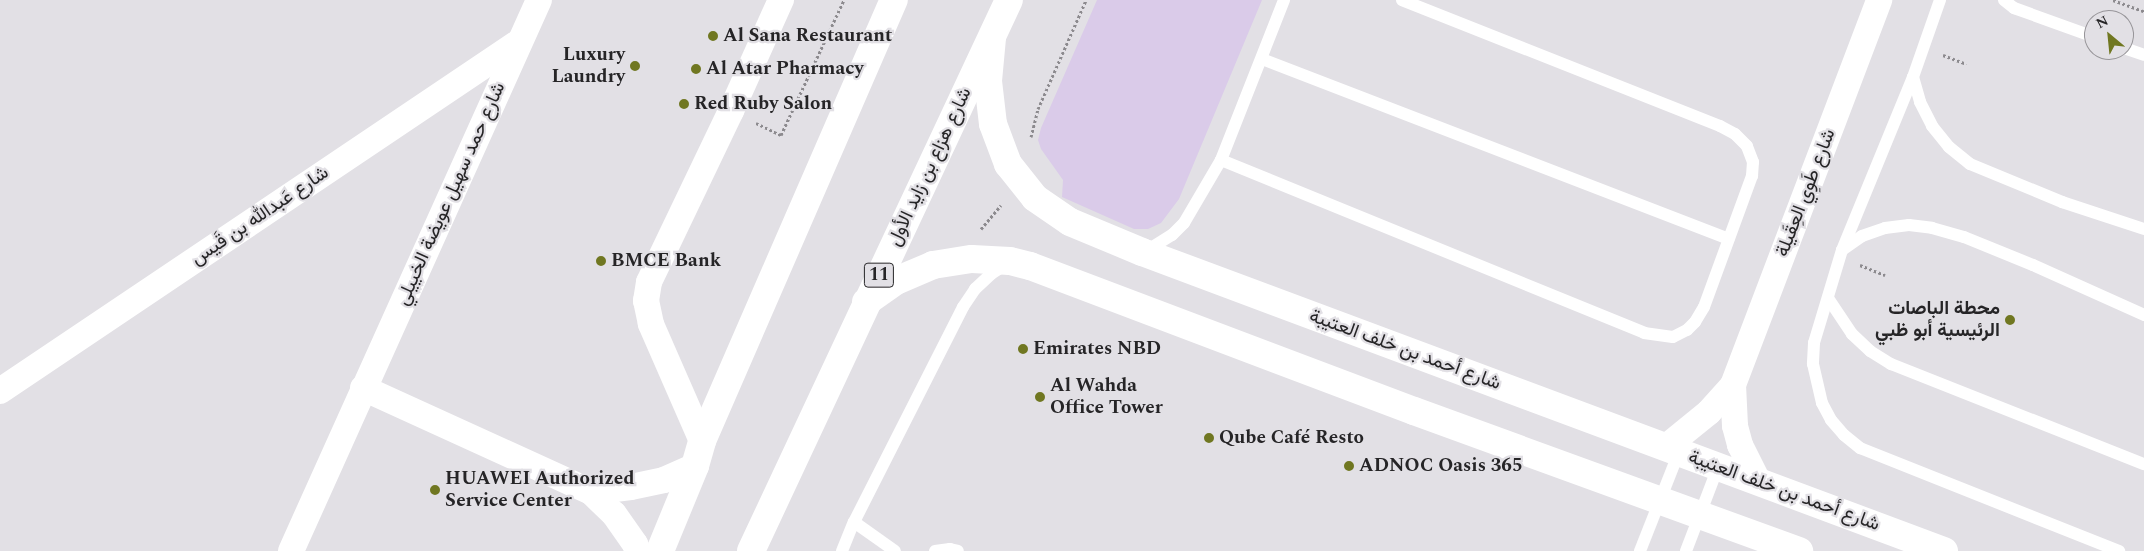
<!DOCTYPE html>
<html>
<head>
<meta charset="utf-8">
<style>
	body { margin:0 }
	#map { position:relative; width:2144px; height:551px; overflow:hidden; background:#e2e0e5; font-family:Spectral,Vazirmatn,serif }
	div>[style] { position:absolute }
	.green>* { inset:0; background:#dacbe9 }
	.path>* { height:3px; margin-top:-1.5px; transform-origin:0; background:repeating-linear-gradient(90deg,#8c8a8e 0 2.5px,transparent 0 5px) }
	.lane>* { height:12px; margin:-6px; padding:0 6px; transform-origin:6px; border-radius:6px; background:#fff }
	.street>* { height:26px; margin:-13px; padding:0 13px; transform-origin:13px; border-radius:13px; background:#fff }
	.secondary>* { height:28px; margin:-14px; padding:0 14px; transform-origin:14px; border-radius:14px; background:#fff }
	.primary>* { height:28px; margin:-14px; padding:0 14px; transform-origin:14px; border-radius:14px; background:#fff }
	.dots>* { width:14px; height:14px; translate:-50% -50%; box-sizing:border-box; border:2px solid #e2e0e5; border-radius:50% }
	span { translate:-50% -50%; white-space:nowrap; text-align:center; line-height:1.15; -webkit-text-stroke:4.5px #e2e0e5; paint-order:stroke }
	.shield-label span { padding:1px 4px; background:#e2e0e5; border:1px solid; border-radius:4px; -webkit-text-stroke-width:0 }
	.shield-label { font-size:18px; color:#262527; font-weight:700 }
	.poi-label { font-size:19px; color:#262527; font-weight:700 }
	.left { translate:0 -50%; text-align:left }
	.right { translate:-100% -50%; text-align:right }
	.street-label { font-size:19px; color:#262527 }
	.north { position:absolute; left:2084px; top:10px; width:50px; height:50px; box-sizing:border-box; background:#e2e0e5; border:1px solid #979599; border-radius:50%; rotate:332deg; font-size:14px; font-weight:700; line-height:20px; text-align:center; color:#262527 }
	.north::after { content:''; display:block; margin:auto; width:18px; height:22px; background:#707721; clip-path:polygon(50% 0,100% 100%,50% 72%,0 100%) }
</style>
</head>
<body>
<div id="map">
	<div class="green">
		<i style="clip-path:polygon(1097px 0,1262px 0,1179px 199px,1161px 223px,1148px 229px,1134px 229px,1062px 197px,1063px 180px,1041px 149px,1038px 140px,1041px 128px)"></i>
	</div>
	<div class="path">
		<i style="left:2113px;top:0;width:33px;rotate:20deg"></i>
		<i style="left:1943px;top:55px;width:25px;rotate:21deg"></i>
		<i style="left:756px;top:123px;width:28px;rotate:26deg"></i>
		<i style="left:781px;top:135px;width:149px;rotate:-65deg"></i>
		<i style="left:1031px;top:137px;width:29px;rotate:-76deg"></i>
		<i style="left:1038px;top:109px;width:119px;rotate:-66.2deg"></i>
		<i style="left:981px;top:229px;width:31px;rotate:-50deg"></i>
		<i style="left:1860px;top:265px;width:27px;rotate:22deg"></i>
	</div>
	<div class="lane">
		<i style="left:1940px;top:0;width:82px;rotate:109.3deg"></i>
		<i style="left:1913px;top:77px;width:187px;rotate:112.3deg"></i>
		<i style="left:1842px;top:250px;width:97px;rotate:106.8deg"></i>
		<i style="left:1814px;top:343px;width:21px;rotate:93deg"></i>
		<i style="left:1813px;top:364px;width:40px;rotate:77deg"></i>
		<i style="left:1822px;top:403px;width:19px;rotate:62deg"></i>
		<i style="left:1831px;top:420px;width:20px;rotate:49deg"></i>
		<i style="left:1844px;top:435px;width:21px;rotate:39deg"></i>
		<i style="left:1860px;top:448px;width:279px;rotate:21.7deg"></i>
		<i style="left:2004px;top:0;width:13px;rotate:39deg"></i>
		<i style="left:2014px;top:8px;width:85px;rotate:19.9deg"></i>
		<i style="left:2124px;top:48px;width:21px;rotate:19deg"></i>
		<i style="left:1262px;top:59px;width:500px;rotate:21.08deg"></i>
		<i style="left:1913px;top:77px;width:26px;rotate:74deg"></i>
		<i style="left:1920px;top:102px;width:27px;rotate:63deg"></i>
		<i style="left:1932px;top:126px;width:27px;rotate:51deg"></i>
		<i style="left:1949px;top:147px;width:27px;rotate:39deg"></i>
		<i style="left:1970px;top:164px;width:100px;rotate:22.4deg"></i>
		<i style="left:2062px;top:202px;width:86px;rotate:18.2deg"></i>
		<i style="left:1221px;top:160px;width:457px;rotate:22.2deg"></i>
		<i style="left:1644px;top:333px;width:29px;rotate:8deg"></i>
		<i style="left:1673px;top:337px;width:16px;rotate:-27deg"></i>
		<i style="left:1687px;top:330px;width:11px;rotate:-45deg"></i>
		<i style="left:1695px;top:322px;width:17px;rotate:-59deg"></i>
		<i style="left:1704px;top:307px;width:140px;rotate:-69.9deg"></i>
		<i style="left:1752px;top:176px;width:14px;rotate:-86deg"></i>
		<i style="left:1753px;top:162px;width:17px;rotate:-111deg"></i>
		<i style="left:1747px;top:146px;width:17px;rotate:-135deg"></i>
		<i style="left:1735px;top:134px;width:17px;rotate:-152deg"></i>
		<i style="left:1720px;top:126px;width:342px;rotate:-158.4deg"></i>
		<i style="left:1842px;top:250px;width:24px;rotate:-35deg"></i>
		<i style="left:1862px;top:236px;width:24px;rotate:-19deg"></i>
		<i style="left:1885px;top:228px;width:24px;rotate:-7deg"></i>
		<i style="left:1909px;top:225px;width:23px;rotate:7deg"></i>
		<i style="left:1932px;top:228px;width:33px;rotate:16deg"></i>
		<i style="left:1964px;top:237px;width:74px;rotate:22.1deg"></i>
		<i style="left:2033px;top:265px;width:122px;rotate:24.2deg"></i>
		<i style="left:1146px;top:251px;width:31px;rotate:-32deg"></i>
		<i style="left:1172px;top:235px;width:17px;rotate:-45deg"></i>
		<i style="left:1184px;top:223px;width:73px;rotate:-59.6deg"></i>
		<i style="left:1221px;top:160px;width:172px;rotate:-68.5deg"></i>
		<i style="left:1828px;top:298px;width:43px;rotate:56.3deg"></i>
		<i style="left:1852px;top:334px;width:25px;rotate:43deg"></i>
		<i style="left:1870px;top:351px;width:25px;rotate:32deg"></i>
		<i style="left:1891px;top:364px;width:272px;rotate:21.6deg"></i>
		<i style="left:854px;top:522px;width:50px;rotate:35.3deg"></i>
		<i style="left:842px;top:551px;width:31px;rotate:-68deg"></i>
		<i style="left:854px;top:522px;width:241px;rotate:-63.1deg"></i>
		<i style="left:963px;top:307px;width:22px;rotate:-56deg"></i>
		<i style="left:975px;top:289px;width:22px;rotate:-43deg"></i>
		<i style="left:991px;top:274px;width:17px;rotate:-33deg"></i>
		<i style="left:935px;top:551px;width:15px;rotate:-8deg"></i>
		<i style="left:950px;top:549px;width:8px;rotate:14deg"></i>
		<i style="left:1640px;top:551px;width:106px;rotate:-68.5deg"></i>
		<i style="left:1686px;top:551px;width:90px;rotate:-69.1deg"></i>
	</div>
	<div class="street">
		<i style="left:1733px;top:385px;width:41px;rotate:87.2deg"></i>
		<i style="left:1735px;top:426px;width:20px;rotate:75deg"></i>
		<i style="left:1740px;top:445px;width:40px;rotate:63.4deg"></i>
		<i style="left:363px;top:388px;width:251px;rotate:24.5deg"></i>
		<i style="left:591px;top:492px;width:32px;rotate:44deg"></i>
		<i style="left:614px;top:514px;width:37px;rotate:55deg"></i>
		<i style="left:635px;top:544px;width:8px;rotate:67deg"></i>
		<i style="left:0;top:391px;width:625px;rotate:-33.92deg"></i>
		<i style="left:702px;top:441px;width:128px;rotate:-113.6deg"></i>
		<i style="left:651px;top:324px;width:24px;rotate:-102deg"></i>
		<i style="left:646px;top:301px;width:19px;rotate:-81deg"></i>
		<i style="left:649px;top:282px;width:190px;rotate:-64.4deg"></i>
		<i style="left:731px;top:111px;width:122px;rotate:-65.8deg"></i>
		<i style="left:1666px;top:447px;width:55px;rotate:-39.1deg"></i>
		<i style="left:1709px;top:412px;width:36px;rotate:-48deg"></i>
		<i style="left:1733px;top:385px;width:412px;rotate:-69.2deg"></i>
		<i style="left:591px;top:492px;width:40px;rotate:-7.1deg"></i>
		<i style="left:631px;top:487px;width:34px;rotate:-12deg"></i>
		<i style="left:664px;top:480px;width:34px;rotate:-24deg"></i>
		<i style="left:291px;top:551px;width:604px;rotate:-65.77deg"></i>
	</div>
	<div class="secondary">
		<i style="left:992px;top:38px;width:43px;rotate:95.3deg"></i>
		<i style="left:988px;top:81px;width:43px;rotate:83.4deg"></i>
		<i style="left:993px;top:124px;width:43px;rotate:69.4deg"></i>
		<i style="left:1008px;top:164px;width:43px;rotate:51.5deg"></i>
		<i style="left:1035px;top:198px;width:42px;rotate:34.4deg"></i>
		<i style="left:1070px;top:222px;width:78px;rotate:22.6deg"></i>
		<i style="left:1142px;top:252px;width:856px;rotate:20.45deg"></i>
		<i style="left:866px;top:302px;width:39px;rotate:-35deg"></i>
		<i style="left:898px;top:280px;width:38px;rotate:-23deg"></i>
		<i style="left:933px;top:265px;width:39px;rotate:-9deg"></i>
		<i style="left:972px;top:259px;width:38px;rotate:3deg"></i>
		<i style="left:1010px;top:261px;width:21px;rotate:14deg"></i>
		<i style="left:1030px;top:266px;width:410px;rotate:20.7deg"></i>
		<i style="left:1414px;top:411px;width:410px;rotate:20deg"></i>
	</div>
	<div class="primary">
		<i style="left:660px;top:551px;width:92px;rotate:-67.6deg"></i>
		<i style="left:695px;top:466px;width:26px;rotate:-74deg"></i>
		<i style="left:702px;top:441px;width:481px;rotate:-66.5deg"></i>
		<i style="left:751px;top:551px;width:608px;rotate:-64.91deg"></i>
	</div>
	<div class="dots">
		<i style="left:713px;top:36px;background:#707721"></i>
		<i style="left:635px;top:66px;background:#707721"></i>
		<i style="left:696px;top:69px;background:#707721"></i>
		<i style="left:684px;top:104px;background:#707721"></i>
		<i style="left:601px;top:261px;background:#707721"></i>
		<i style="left:2010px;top:320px;background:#707721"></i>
		<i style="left:1023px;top:349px;background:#707721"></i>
		<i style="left:1040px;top:397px;background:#707721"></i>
		<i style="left:1209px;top:438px;background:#707721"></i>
		<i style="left:1349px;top:466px;background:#707721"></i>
		<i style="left:435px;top:490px;background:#707721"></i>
	</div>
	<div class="shield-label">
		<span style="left:879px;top:275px">11</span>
	</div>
	<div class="poi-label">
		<span class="left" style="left:723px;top:36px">Al Sana Restaurant</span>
		<span class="right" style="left:625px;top:66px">Luxury<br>Laundry</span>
		<span class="left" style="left:706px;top:69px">Al Atar Pharmacy</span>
		<span class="left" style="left:694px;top:104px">Red Ruby Salon</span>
		<span class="left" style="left:611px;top:261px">BMCE Bank</span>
		<span class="right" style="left:2000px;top:320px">محطة الباصات<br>الرئيسية أبو ظبي</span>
		<span class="left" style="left:1033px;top:349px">Emirates NBD</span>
		<span class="left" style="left:1050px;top:397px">Al Wahda<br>Office Tower</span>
		<span class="left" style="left:1219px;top:438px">Qube Café Resto</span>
		<span class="left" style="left:1359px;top:466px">ADNOC Oasis 365</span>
		<span class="left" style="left:445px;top:490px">HUAWEI Authorized<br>Service Center</span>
	</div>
	<div class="street-label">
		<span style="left:930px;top:167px;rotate:-65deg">شارع هزاع بن زايد الأول</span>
		<span style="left:1806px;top:193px;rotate:-69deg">شارع طَوِي العِقَيلة</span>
		<span style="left:451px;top:194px;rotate:-66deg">شارع حمد سهيل عويضة الخييلي</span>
		<span style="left:260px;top:216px;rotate:-34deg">شارع عَبدالله بن قَيس</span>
		<span style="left:1405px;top:350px;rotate:20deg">شارع أحمد بن خلف العتيبة</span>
		<span style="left:1784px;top:491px;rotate:20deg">شارع أحمد بن خلف العتيبة</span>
	</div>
	<div class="north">N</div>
</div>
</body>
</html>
